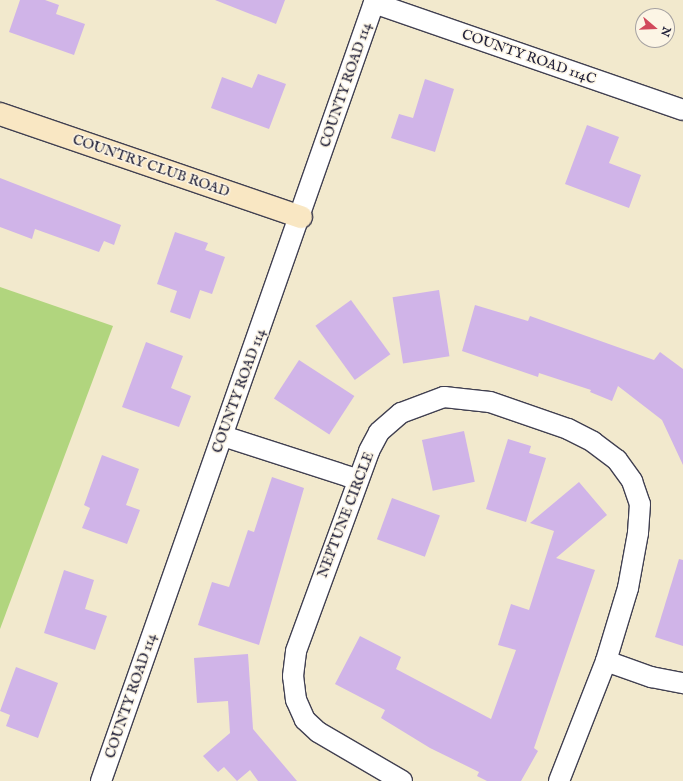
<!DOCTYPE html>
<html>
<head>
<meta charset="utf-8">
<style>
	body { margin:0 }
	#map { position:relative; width:683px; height:781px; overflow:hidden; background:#f2e9cd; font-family:"IM FELL English",serif }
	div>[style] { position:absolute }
	.green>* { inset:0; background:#b1d57e }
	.building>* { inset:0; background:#d0b4e8; transform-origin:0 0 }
	.roads { filter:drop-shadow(1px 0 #414051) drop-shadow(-1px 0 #414051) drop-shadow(0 1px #414051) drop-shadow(0 -1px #414051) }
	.street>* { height:20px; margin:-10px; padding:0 10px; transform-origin:10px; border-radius:10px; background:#fff }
	.secondary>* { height:22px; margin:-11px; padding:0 11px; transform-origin:11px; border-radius:11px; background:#f9e7c3 }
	span { translate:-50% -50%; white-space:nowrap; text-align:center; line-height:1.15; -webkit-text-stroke:3px #fcf5e5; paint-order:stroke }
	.street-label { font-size:14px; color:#22223b }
	.north { position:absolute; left:635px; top:8px; width:40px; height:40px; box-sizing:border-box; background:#fcf5e5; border:1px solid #a5a1a1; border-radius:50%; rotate:109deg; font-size:11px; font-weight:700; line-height:16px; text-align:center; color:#22223b }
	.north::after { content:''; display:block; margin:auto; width:14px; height:18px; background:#d1495b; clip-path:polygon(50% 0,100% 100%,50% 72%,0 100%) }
</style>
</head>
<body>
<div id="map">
	<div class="green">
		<i style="clip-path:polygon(0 287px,113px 326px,0 629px)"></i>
	</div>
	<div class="building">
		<i style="clip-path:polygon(20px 0,45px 0,59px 5px,56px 14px,85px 24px,74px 55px,9px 32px)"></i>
		<i style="clip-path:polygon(215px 0,285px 0,276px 24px)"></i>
		<i style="clip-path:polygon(258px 74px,286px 84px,269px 129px,211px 108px,222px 77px,252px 88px)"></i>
		<i style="clip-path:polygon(425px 79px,454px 89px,435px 152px,391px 138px,399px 114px,413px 118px)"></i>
		<i style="clip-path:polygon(587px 125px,619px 137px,609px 163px,641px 175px,629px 208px,565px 184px)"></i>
		<i style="clip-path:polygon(0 178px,121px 225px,114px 245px,104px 241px,99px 252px,35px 229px,32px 239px,0 227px)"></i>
		<i style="clip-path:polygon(175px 232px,208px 243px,205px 250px,225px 257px,212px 294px,200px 290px,190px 319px,170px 312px,177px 291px,157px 284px)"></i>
		<i style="left:439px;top:290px;width:67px;height:47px;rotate:81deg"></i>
		<i style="left:351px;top:300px;width:67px;height:44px;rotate:54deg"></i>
		<i style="clip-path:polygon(475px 305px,528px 321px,530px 316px,654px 360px,660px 352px,683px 369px,683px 465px,662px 420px,618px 386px,612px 401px,590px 392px,591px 390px,539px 373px,538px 377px,462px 351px)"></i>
		<i style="clip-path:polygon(146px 342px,183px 356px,171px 388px,191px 396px,179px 427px,122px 407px)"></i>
		<i style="left:299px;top:360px;width:66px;height:46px;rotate:33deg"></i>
		<i style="left:464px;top:431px;width:52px;height:43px;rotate:78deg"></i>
		<i style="clip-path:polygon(508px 439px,531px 446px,529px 453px,546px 458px,526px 522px,486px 509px)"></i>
		<i style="clip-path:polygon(102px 455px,139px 469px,126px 505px,140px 510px,127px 544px,82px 528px,90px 508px,84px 505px)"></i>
		<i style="clip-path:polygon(272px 477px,304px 488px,259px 645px,198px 625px,212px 582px,229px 587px,248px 530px,254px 532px)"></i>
		<i style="clip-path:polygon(579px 482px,607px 515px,556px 558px,595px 570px,534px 748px,538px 751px,521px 781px,487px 781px,477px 776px,479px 772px,430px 748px,381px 718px,385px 710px,335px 684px,360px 636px,401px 657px,396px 669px,491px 719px,516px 650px,498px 645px,511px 604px,529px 610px,554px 531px,530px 523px)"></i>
		<i style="left:392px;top:498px;width:51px;height:44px;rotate:20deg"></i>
		<i style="clip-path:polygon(679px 559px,683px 560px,683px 646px,655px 637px)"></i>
		<i style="clip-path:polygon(64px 570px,94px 580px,85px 609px,107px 616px,95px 650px,44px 633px)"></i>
		<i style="clip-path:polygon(248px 654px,253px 729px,297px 781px,258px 781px,250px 770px,237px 781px,224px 767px,218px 772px,203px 756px,230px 733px,228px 701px,197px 703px,194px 658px)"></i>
		<i style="clip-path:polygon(16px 667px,58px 683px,38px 738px,6px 726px,10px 715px,0 711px)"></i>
	</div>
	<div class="roads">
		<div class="street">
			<i style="left:374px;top:3px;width:327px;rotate:19.1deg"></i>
			<i style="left:223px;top:436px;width:140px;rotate:17.9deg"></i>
			<i style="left:606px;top:661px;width:48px;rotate:19.6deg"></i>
			<i style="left:651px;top:677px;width:33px;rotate:11deg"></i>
			<i style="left:101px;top:781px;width:828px;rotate:-70.67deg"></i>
			<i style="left:402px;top:781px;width:97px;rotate:-149.7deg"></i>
			<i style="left:318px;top:732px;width:18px;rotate:-137deg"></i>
			<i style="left:305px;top:720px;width:22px;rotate:-114deg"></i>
			<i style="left:296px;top:700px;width:24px;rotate:-97deg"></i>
			<i style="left:293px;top:676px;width:25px;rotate:-83deg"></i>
			<i style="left:296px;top:651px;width:213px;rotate:-69.9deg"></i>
			<i style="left:369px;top:451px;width:21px;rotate:-62deg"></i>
			<i style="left:379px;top:432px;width:29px;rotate:-41deg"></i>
			<i style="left:401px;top:413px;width:46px;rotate:-20.4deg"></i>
			<i style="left:444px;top:397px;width:46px;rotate:6.2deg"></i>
			<i style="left:490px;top:402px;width:83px;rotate:19.1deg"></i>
			<i style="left:568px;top:429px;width:28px;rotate:27deg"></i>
			<i style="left:593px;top:442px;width:30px;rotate:37deg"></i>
			<i style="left:617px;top:460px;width:26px;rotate:54deg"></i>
			<i style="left:632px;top:481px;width:24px;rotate:71deg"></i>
			<i style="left:640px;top:504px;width:29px;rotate:94deg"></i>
			<i style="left:638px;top:533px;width:56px;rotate:100.3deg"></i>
			<i style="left:628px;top:588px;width:76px;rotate:106.8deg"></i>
			<i style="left:606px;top:661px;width:129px;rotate:111.4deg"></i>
		</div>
		<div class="secondary">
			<i style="left:0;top:114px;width:318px;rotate:18.9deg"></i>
		</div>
	</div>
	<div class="street-label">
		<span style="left:529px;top:57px;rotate:19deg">COUNTY ROAD 114C</span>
		<span style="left:346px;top:85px;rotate:-71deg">COUNTY ROAD 114</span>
		<span style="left:151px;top:166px;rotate:19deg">COUNTRY CLUB ROAD</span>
		<span style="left:239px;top:391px;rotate:-70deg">COUNTY ROAD 114</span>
		<span style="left:346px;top:515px;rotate:-69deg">NEPTUNE CIRCLE</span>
		<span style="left:131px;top:696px;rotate:-71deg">COUNTY ROAD 114</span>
	</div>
	<div class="north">N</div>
</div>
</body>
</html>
